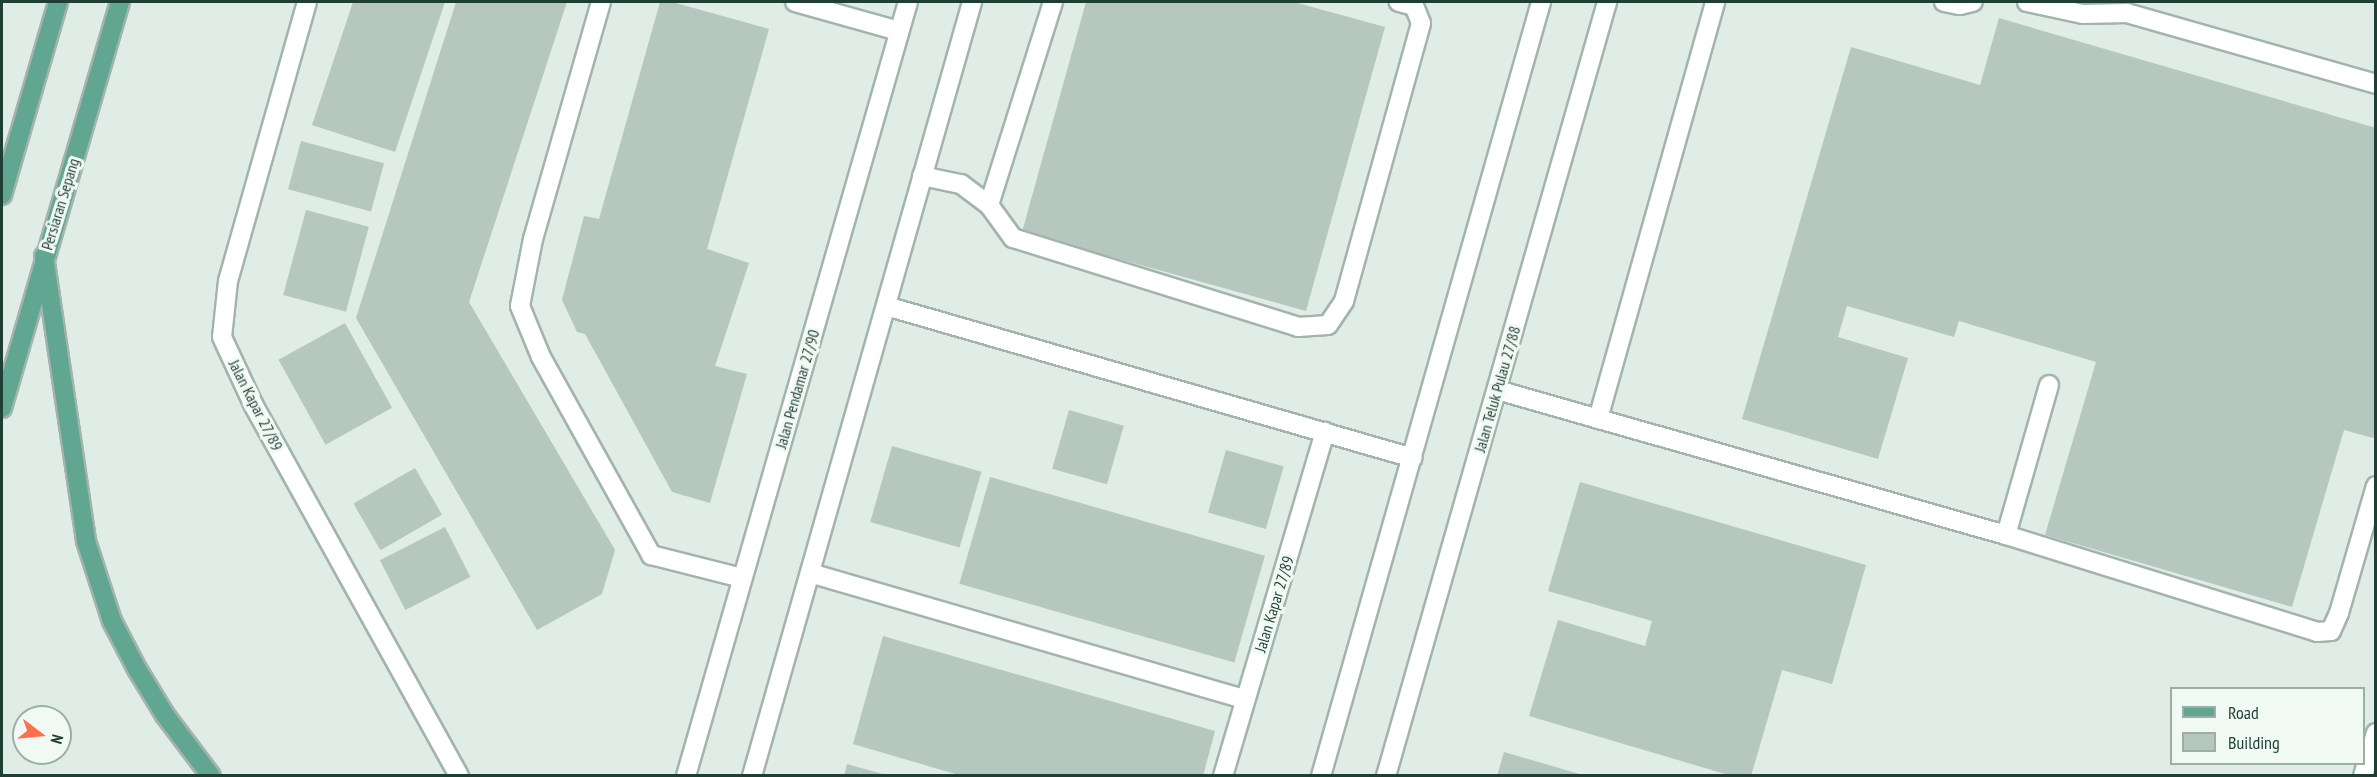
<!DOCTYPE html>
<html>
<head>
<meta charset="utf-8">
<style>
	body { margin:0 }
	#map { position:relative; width:2377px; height:777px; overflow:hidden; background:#e0ece6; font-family:"PT Sans Narrow",sans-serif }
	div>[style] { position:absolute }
	.building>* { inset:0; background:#b5c7bf; transform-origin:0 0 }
	.roads { filter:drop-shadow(2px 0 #a2b4ad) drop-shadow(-2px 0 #a2b4ad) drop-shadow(0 2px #a2b4ad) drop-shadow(0 -2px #a2b4ad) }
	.lane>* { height:18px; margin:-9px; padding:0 9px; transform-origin:9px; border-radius:9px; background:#fff }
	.street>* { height:18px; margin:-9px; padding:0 9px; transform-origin:9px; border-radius:9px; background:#fff }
	.secondary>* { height:18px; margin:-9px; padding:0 9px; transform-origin:9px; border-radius:9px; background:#fff }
	.primary>* { height:18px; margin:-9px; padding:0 9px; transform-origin:9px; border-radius:9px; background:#61a691 }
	span { translate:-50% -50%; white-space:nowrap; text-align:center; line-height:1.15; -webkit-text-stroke:6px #f1f9f4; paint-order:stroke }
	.street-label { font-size:16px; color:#1f3e34 }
	.frame { position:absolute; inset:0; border:3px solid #1f3e34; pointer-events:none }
	.legend { position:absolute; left:2170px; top:687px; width:195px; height:78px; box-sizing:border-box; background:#f1f9f4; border:2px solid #9daea7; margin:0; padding:8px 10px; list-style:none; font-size:18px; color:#1f3e34 }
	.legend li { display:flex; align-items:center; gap:12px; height:30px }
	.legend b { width:30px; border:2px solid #9daea7 }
	.north { position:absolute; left:12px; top:705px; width:60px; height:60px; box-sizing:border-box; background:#f1f9f4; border:2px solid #9daea7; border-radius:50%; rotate:106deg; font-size:16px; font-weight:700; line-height:24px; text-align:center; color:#1f3e34 }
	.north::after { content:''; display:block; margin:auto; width:21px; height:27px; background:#fd704e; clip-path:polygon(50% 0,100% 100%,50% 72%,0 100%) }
</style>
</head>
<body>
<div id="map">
	<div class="building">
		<i style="clip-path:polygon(353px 2px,445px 2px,395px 152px,312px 125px)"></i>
		<i style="clip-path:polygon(456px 2px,567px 2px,469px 302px,615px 550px,602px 594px,537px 630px,356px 318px)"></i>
		<i style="clip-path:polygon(660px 2px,672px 2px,769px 29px,707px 249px,749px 263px,715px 366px,747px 374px,710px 503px,672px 492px,585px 334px,577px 332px,562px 300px,584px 216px,599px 219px)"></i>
		<i style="clip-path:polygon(1086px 2px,1294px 2px,1385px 27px,1306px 311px,1022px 232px)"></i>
		<i style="clip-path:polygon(1999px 18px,2376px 128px,2376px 431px,2373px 438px,2344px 430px,2292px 607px,2045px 535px,2096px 362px,1959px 321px,1954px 337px,1847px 306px,1838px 337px,1908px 358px,1878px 459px,1742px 419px,1851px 47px,1980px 85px)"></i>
		<i style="left:301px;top:141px;width:86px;height:50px;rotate:15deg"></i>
		<i style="left:306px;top:210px;width:65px;height:88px;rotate:15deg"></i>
		<i style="left:345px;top:323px;width:97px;height:76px;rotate:61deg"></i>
		<i style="left:1069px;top:410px;width:57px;height:61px;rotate:16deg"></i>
		<i style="left:892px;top:446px;width:93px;height:79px;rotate:16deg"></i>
		<i style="left:1226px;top:450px;width:60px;height:65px;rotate:16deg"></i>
		<i style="left:415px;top:468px;width:54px;height:71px;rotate:60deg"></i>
		<i style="left:990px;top:477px;width:286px;height:111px;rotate:16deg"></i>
		<i style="clip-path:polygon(1580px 482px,1866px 565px,1832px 684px,1782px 670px,1751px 776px,1732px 776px,1529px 716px,1558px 620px,1645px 646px,1652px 621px,1548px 591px)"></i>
		<i style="left:445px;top:527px;width:56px;height:73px;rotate:63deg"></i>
		<i style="clip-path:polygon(883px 636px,1215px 731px,1203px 776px,962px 776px,853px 744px)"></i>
		<i style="clip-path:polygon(1504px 752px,1583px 775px,1583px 776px,1497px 776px)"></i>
		<i style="clip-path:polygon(847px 764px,886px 775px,886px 776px,844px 776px)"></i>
	</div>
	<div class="roads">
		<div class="lane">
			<i style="left:601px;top:2px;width:247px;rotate:106deg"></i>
			<i style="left:533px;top:239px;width:68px;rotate:101deg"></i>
			<i style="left:520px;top:306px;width:55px;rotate:67.6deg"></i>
			<i style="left:541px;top:357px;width:227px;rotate:60.9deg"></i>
			<i style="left:651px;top:555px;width:94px;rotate:14.2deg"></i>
			<i style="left:1944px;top:2px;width:16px;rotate:11deg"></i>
			<i style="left:1960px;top:5px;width:13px;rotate:-13deg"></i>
			<i style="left:2027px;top:2px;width:57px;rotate:12.1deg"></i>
			<i style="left:2083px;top:14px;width:44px;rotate:-1.3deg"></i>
			<i style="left:2127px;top:13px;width:259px;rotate:15.9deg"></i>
			<i style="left:922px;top:176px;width:40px;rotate:12deg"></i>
			<i style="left:961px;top:184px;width:35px;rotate:37deg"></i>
			<i style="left:989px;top:205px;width:41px;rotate:54deg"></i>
			<i style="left:1013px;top:238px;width:299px;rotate:17.3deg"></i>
			<i style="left:1298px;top:327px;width:30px;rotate:-4deg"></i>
			<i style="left:1328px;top:325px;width:29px;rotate:-56deg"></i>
			<i style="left:1344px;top:301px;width:288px;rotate:-74.5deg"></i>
			<i style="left:1421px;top:23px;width:18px;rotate:-112deg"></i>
			<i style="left:1414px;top:6px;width:16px;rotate:-165deg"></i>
			<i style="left:989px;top:205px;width:213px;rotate:-72.5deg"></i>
			<i style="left:1497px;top:390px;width:529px;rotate:15.9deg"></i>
			<i style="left:2006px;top:535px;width:326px;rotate:17.3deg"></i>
			<i style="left:2317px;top:632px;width:14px;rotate:-4deg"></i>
			<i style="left:2331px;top:631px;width:20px;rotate:-66deg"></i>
			<i style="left:2339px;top:613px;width:132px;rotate:-73.8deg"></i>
			<i style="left:1598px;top:419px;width:433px;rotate:-74.3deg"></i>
			<i style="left:2006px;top:535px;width:156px;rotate:-74deg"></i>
			<i style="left:810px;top:573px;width:453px;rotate:16.2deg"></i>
			<i style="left:2363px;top:776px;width:45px;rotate:-73.2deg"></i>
		</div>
		<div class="street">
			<i style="left:307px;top:2px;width:290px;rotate:105.8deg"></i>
			<i style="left:228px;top:281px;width:56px;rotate:96.1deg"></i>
			<i style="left:222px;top:337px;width:76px;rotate:65.1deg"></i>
			<i style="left:254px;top:406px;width:423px;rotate:61deg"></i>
			<i style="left:795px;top:2px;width:108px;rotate:15.6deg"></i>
			<i style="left:886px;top:306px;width:548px;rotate:16.09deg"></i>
			<i style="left:686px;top:776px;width:805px;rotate:-74deg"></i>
			<i style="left:752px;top:776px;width:805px;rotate:-74.13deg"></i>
			<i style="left:1223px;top:776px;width:359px;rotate:-73.5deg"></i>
		</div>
		<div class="secondary">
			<i style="left:1321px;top:776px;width:805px;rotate:-74.13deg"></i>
			<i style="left:1386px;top:776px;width:805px;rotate:-74.06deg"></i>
		</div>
		<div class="primary">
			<i style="left:2px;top:195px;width:201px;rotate:-73.8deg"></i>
			<i style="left:44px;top:256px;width:288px;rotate:81.6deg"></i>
			<i style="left:86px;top:541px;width:84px;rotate:72deg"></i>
			<i style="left:112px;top:621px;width:54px;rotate:62.5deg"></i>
			<i style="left:137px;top:669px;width:54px;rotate:58.7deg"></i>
			<i style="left:165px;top:715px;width:76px;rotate:53deg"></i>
			<i style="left:2px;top:408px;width:423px;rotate:-73.8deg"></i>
		</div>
	</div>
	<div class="street-label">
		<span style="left:60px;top:204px;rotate:-73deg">Persiaran Sepang</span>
		<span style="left:797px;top:389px;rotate:-74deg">Jalan Pendamar 27/90</span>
		<span style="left:1497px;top:389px;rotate:-74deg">Jalan Teluk Pulau 27/88</span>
		<span style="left:256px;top:405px;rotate:63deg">Jalan Kapar 27/89</span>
		<span style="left:1274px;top:604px;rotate:-73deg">Jalan Kapar 27/89</span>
	</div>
	<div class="frame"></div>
	<ul class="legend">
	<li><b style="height:8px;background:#61a691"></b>Road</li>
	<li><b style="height:16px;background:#b5c7bf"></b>Building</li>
	</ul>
	<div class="north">N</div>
</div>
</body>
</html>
